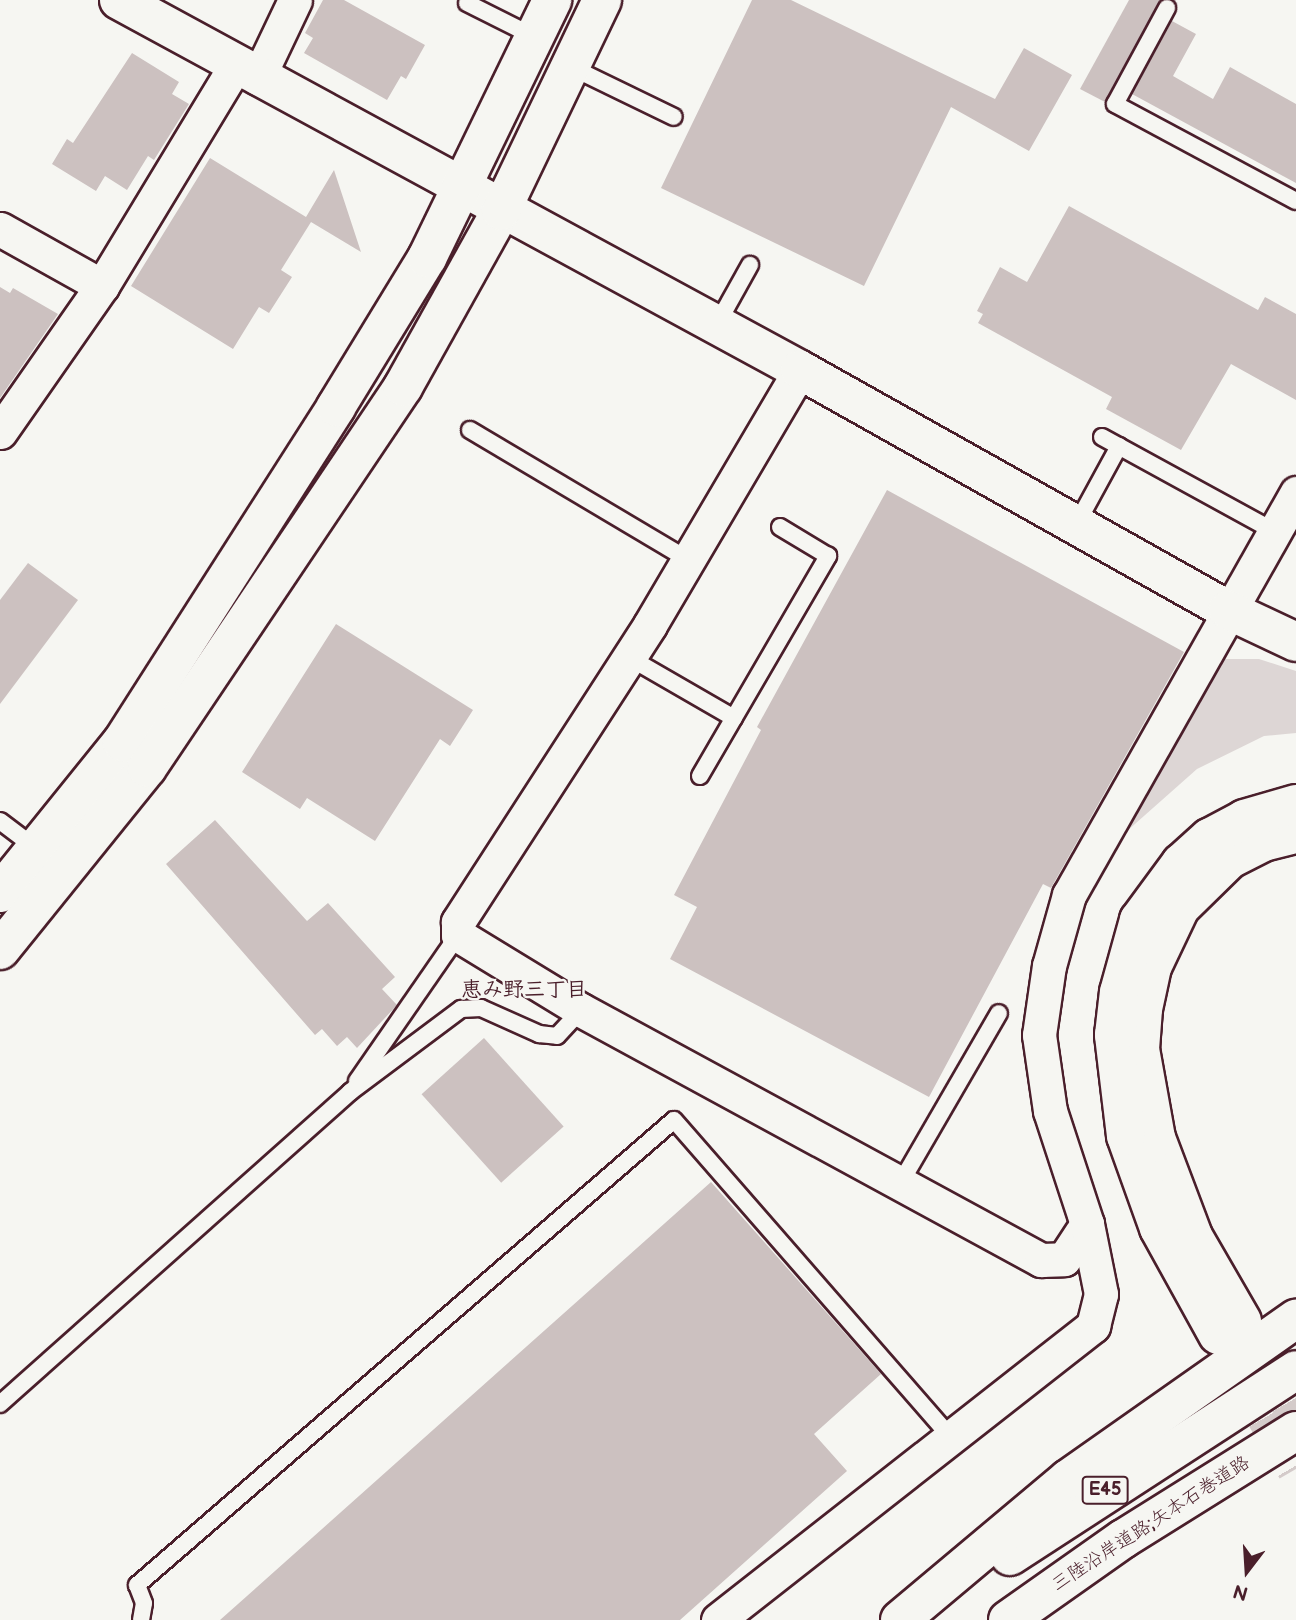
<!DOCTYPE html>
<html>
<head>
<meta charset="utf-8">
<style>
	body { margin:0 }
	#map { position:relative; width:1296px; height:1620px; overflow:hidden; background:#f6f6f2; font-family:"Balsamiq Sans","Klee One",sans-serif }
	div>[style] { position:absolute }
	.green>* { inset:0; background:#ddd6d5 }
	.building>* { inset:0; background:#ccc1c0; transform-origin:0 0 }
	.motorway-tunnel>* { height:38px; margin-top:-19px; transform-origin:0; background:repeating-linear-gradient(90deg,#d4cbca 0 38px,transparent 0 57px) }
	.roads { filter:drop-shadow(2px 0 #4a1f2b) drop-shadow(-2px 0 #4a1f2b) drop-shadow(0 2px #4a1f2b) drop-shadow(0 -2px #4a1f2b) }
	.service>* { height:16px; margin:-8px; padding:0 8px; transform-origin:8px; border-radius:8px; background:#f6f6f2 }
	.minor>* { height:33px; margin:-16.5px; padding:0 16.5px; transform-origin:16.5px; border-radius:16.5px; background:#f6f6f2 }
	.tertiary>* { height:38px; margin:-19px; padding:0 19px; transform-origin:19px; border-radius:19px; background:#f6f6f2 }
	.motorway>* { height:38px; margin:-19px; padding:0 19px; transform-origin:19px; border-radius:19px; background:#f6f6f2 }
	span { translate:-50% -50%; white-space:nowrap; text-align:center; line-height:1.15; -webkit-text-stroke:5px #f6f6f2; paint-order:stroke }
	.shield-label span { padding:2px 5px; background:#f6f6f2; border:2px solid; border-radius:5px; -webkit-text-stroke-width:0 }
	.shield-label { font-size:18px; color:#4a1f2b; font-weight:700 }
	.street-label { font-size:19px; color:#4a1f2b }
	.neighbourhood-label { font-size:21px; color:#4a1f2b; font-weight:700 }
	.north { position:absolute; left:1212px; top:1536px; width:70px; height:70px; -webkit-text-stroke:5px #f6f6f2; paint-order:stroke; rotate:197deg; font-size:19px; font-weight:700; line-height:28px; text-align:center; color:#4a1f2b }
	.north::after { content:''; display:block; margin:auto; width:24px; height:32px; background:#4a1f2b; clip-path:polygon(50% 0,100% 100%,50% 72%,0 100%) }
</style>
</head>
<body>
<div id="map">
	<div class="green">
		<i style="clip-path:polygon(1223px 659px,1259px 659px,1296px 671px,1296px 733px,1264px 736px,1197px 769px,1118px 839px)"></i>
	</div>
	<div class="building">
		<i style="clip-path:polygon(323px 0,344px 0,425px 45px,406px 79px,401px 76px,387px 100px,304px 53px,313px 38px,305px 33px)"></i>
		<i style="clip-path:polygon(752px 0,791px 0,995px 99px,1024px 48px,1072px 75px,1029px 151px,951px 107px,864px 286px,661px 188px)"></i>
		<i style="clip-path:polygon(1129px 0,1160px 0,1105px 102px,1080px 89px)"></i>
		<i style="clip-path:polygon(1172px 21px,1196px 34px,1173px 76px,1213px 99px,1230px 67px,1296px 104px,1296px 183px,1132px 94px)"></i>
		<i style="clip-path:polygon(132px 53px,179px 82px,172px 94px,189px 104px,154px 160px,148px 156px,127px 190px,105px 176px,96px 191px,52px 164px,67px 139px,73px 143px)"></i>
		<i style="clip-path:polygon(210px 158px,306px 217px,334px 170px,361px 252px,311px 222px,281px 270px,292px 277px,269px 313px,259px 307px,233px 349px,131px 286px)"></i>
		<i style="clip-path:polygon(1069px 206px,1258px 310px,1265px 297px,1296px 314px,1296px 400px,1231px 364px,1181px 450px,1106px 409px,1112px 397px,978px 323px,983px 314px,977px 311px,1000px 267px,1027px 282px)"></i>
		<i style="clip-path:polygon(0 287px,10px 293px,13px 288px,58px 314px,0 398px)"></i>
		<i style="clip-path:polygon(887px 490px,1184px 652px,1051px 888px,1043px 884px,929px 1097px,670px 959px,697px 907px,674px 895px,761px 730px,757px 727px)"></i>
		<i style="clip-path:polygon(28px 563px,78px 600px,0 704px,0 600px)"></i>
		<i style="clip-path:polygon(336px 624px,473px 710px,450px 746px,440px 739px,375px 841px,307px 798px,300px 809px,242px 772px)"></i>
		<i style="clip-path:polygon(215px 820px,307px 921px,328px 903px,395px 977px,382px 989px,397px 1005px,357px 1048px,347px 1037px,337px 1046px,322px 1029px,315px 1035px,166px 864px)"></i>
		<i style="left:484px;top:1038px;width:119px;height:84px;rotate:48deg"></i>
		<i style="clip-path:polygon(711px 1182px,881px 1374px,814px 1434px,847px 1471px,680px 1620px,220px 1620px)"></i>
	</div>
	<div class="motorway-tunnel">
		<i style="left:1260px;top:1353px;width:71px;rotate:59.5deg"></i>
		<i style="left:1237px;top:1368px;width:117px;rotate:59.7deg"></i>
	</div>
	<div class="roads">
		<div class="service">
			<i style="left:467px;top:3px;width:76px;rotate:26.6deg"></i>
			<i style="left:1167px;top:8px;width:109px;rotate:118.4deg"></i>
			<i style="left:1115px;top:104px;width:205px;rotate:28.2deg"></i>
			<i style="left:571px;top:67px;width:114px;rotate:25.9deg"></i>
			<i style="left:716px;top:326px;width:70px;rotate:-60.9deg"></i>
			<i style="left:470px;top:430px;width:255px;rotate:30.7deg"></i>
			<i style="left:1102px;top:437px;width:196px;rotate:28.7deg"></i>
			<i style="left:1076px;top:525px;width:90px;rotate:-61.4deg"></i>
			<i style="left:630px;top:658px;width:120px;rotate:30deg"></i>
			<i style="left:700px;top:776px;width:255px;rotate:-59.8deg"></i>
			<i style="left:828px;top:556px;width:56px;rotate:-148.9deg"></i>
			<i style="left:0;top:821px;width:46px;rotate:37.1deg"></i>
			<i style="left:357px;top:1081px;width:178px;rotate:-55.3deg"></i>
			<i style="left:901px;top:1182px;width:195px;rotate:-59.9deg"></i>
			<i style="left:0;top:1404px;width:469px;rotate:-41.7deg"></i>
			<i style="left:350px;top:1092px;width:139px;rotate:-36.8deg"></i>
			<i style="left:461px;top:1009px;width:20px;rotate:-3deg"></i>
			<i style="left:481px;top:1008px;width:64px;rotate:24.1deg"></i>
			<i style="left:539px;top:1034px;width:18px;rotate:6deg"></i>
			<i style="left:557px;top:1036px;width:35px;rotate:-47deg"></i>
			<i style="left:141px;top:1620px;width:17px;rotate:-80deg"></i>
			<i style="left:144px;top:1603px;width:19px;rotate:-111deg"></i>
			<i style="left:137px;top:1585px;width:710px;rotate:-40.89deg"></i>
			<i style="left:674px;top:1120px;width:422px;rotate:48.9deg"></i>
		</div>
		<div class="minor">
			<i style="left:258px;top:78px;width:86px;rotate:-64.6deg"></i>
			<i style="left:0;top:229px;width:117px;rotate:29.2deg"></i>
			<i style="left:800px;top:370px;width:296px;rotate:120.5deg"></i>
			<i style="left:650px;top:625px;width:354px;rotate:122.9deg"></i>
			<i style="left:458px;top:922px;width:13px;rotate:90deg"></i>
			<i style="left:458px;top:935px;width:144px;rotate:31.4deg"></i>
			<i style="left:581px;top:1010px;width:524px;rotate:28.52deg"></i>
			<i style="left:1041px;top:1260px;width:23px;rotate:-2deg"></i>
			<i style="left:1064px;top:1259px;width:42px;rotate:-56.7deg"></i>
			<i style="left:1087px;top:1224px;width:119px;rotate:-108.1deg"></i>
			<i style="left:1050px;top:1111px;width:77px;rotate:-98.2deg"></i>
			<i style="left:1039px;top:1035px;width:70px;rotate:-81.8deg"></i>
			<i style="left:1049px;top:966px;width:74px;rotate:-74.3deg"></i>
			<i style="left:1069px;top:895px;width:462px;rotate:-60.5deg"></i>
			<i style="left:0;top:432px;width:178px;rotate:-55.1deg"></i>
			<i style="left:102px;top:286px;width:258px;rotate:-58.8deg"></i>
			<i style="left:718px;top:1620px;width:477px;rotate:-38.1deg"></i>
			<i style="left:1093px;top:1326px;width:33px;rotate:-76deg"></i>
			<i style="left:1101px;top:1294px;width:71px;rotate:-101.3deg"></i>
		</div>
		<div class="tertiary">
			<i style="left:119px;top:0;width:775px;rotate:28.52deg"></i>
			<i style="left:800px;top:370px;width:491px;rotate:29.3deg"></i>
			<i style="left:1228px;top:610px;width:75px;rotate:25.2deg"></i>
			<i style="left:0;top:893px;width:194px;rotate:-51.1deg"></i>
			<i style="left:122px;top:742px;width:398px;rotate:-57.4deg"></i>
			<i style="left:336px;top:407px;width:175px;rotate:-58.6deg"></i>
			<i style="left:427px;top:258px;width:287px;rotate:-64.1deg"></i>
			<i style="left:0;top:950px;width:234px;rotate:-51.1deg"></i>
			<i style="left:147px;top:768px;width:459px;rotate:-56.1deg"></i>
			<i style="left:403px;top:387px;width:201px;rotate:-60.9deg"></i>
			<i style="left:501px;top:211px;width:234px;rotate:-64.4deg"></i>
		</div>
		<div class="motorway">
			<i style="left:1242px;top:1321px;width:98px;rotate:-120deg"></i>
			<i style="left:1193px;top:1236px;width:105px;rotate:-110.7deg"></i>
			<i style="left:1156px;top:1138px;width:90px;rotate:-100.2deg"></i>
			<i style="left:1140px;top:1049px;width:40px;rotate:-85.7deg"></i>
			<i style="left:1143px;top:1009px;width:43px;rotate:-77.9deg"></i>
			<i style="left:1152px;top:967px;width:65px;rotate:-64.6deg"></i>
			<i style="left:1180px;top:908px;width:70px;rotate:-44.4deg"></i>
			<i style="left:1230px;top:859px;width:37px;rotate:-27deg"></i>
			<i style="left:1263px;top:842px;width:34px;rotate:-14deg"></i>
			<i style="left:1218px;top:1335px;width:122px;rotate:-118.9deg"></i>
			<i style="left:1159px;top:1228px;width:98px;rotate:-109.7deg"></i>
			<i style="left:1126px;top:1136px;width:102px;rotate:-96.8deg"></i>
			<i style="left:1114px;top:1035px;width:43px;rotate:-83.4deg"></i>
			<i style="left:1119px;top:992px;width:75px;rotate:-74.5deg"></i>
			<i style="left:1139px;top:920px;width:71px;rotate:-53.6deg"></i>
			<i style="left:1181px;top:863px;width:38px;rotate:-42deg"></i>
			<i style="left:1209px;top:838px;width:40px;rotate:-28deg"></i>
			<i style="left:1244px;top:819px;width:54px;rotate:-16.1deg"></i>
			<i style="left:1010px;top:1556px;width:341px;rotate:-33deg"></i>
			<i style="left:900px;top:1620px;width:219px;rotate:-40deg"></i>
			<i style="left:1068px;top:1479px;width:279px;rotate:-35.1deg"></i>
			<i style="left:1008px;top:1620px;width:141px;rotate:-35.2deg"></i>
			<i style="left:1123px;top:1539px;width:204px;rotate:-32deg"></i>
		</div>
	</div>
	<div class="shield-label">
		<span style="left:1105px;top:1490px">E45</span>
	</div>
	<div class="street-label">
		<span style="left:1151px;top:1524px;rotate:-33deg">三陸沿岸道路;矢本石巻道路</span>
	</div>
	<div class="neighbourhood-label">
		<span style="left:524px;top:990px">恵み野三丁目</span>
	</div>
	<div class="north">N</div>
</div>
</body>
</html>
